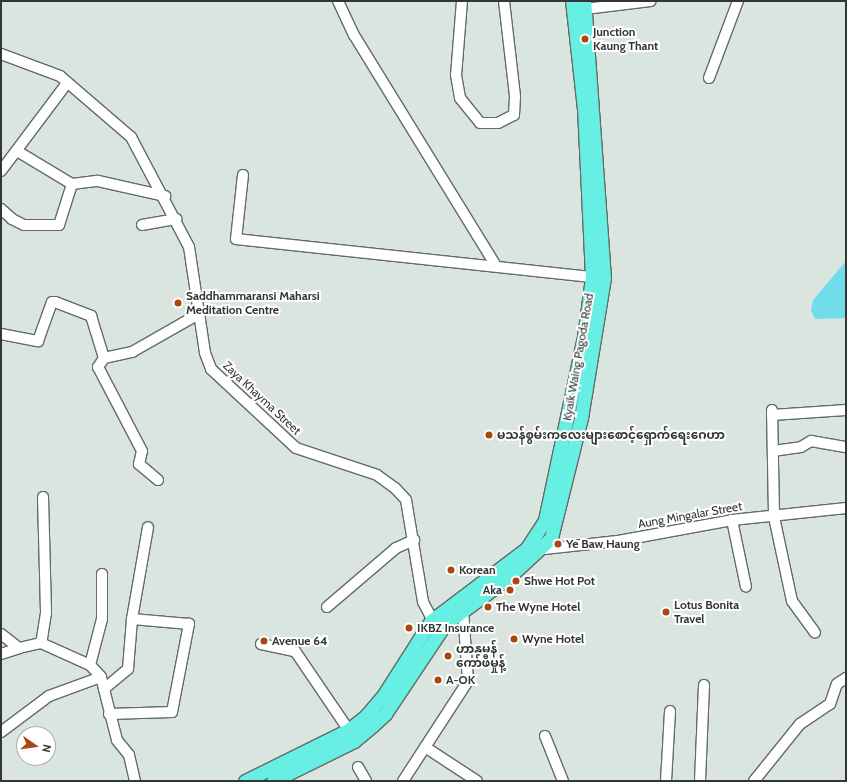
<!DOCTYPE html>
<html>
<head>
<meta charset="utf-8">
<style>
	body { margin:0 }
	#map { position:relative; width:847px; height:782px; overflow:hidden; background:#dbe5df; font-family:Cabin,"Noto Sans Myanmar",sans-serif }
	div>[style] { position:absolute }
	.water>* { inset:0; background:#71ddeb }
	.roads { filter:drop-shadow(1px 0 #636b66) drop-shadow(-1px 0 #636b66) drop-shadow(0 1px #636b66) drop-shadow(0 -1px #636b66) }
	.minor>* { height:10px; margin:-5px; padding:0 5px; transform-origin:5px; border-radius:5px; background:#fff }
	.major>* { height:13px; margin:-6.5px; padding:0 6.5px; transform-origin:6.5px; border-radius:6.5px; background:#66efe2 }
	.dots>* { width:11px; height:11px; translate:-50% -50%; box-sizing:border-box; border:2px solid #fff; border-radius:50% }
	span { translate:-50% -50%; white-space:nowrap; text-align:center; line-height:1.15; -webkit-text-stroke:4px #fff; paint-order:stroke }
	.poi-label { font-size:12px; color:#323634; font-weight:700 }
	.left { translate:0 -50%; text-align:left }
	.right { translate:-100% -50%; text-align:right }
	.street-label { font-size:12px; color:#323634 }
	.frame { position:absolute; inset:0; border:2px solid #323634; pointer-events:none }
	.north { position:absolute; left:16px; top:726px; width:40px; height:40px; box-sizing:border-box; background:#fff; border:1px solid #adafae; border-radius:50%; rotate:103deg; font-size:11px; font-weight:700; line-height:16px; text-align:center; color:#323634 }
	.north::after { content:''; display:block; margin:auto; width:14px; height:18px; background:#aa4514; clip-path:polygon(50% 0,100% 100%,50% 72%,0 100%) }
</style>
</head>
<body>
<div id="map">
	<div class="water">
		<i style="clip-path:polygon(846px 261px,846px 318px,815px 319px,811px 310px,813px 300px)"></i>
	</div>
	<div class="roads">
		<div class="minor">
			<i style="left:338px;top:1px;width:38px;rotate:65deg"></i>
			<i style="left:354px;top:35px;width:269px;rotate:58.4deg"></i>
			<i style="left:462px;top:1px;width:74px;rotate:94.6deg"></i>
			<i style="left:456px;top:75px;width:23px;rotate:80deg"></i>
			<i style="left:460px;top:98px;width:32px;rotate:51deg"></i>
			<i style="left:480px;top:123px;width:18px"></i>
			<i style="left:498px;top:123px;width:18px;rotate:-27deg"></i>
			<i style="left:514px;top:115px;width:19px;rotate:-87deg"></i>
			<i style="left:515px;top:96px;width:96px;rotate:-96.6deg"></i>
			<i style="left:585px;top:9px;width:66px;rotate:-6.9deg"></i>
			<i style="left:1px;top:54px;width:63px;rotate:20.4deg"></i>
			<i style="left:60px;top:76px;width:94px;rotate:40.7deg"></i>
			<i style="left:131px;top:137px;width:124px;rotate:62.2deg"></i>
			<i style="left:189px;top:247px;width:107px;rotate:81.4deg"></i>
			<i style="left:205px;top:353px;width:17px;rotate:69deg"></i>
			<i style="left:211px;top:369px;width:116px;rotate:42.9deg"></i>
			<i style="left:296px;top:448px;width:85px;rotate:18.4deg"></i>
			<i style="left:377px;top:475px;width:22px;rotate:36deg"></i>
			<i style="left:395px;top:488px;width:16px;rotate:47deg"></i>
			<i style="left:406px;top:500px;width:103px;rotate:80.5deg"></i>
			<i style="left:423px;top:602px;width:26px;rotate:62deg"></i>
			<i style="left:709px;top:78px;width:82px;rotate:-69.4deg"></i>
			<i style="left:17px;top:151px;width:64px;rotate:31deg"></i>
			<i style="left:72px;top:184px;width:26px;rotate:-7deg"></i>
			<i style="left:98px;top:181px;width:69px;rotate:12.6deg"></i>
			<i style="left:1px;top:171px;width:110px;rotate:-53.1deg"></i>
			<i style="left:243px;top:175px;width:64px;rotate:96.2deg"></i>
			<i style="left:236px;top:239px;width:364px;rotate:6.1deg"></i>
			<i style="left:1px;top:209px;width:15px;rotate:42deg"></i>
			<i style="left:12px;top:219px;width:13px;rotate:27deg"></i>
			<i style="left:24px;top:225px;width:35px"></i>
			<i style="left:59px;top:225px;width:43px;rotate:-72.4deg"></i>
			<i style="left:142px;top:225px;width:35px;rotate:-10deg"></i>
			<i style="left:1px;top:334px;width:38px;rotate:11deg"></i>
			<i style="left:38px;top:341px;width:41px;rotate:-70.3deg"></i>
			<i style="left:52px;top:302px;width:3px"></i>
			<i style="left:55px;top:302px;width:39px;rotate:21deg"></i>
			<i style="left:91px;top:316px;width:44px;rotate:72.8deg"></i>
			<i style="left:772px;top:410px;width:107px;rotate:88.9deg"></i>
			<i style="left:774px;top:517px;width:86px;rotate:77.9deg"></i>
			<i style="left:792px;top:601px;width:39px;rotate:54deg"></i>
			<i style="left:772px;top:415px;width:74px;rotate:-3.9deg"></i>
			<i style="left:773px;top:451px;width:28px;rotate:-8deg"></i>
			<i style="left:801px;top:447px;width:12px;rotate:-31deg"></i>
			<i style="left:811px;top:441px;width:36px;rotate:10deg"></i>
			<i style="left:158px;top:480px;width:25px;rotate:-140deg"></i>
			<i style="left:139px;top:464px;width:13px;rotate:-77deg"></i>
			<i style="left:142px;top:451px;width:95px;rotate:-117.6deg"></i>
			<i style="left:98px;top:367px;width:11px;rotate:-56deg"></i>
			<i style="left:104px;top:358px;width:29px;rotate:-12deg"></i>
			<i style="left:132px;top:352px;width:77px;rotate:-29.6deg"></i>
			<i style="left:43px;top:497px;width:116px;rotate:88.5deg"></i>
			<i style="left:46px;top:613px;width:30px;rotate:99deg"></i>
			<i style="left:41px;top:643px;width:54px;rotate:24.2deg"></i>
			<i style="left:90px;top:665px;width:16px;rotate:47deg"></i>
			<i style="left:101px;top:677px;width:12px;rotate:76deg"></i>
			<i style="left:732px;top:520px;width:68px;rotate:78.2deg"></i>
			<i style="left:535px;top:550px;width:83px;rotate:-6.2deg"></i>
			<i style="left:618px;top:541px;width:116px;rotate:-10.4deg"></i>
			<i style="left:732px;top:520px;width:115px;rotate:-6deg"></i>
			<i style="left:327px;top:607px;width:91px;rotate:-40.5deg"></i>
			<i style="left:396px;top:548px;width:20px;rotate:-24deg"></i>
			<i style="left:1px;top:634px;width:23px;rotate:38deg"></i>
			<i style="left:19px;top:648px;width:23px;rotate:-13deg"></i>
			<i style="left:261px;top:644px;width:35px;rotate:12deg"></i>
			<i style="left:295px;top:651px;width:102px;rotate:55.8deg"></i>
			<i style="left:1px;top:654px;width:19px;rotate:-18deg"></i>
			<i style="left:90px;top:665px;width:48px;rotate:-75.4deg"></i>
			<i style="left:102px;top:619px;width:45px;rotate:-90deg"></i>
			<i style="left:109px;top:714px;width:63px;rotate:-1.8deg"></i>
			<i style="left:172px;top:712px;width:90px;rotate:-79.1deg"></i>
			<i style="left:189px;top:624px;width:57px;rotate:-175deg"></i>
			<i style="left:1px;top:732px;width:60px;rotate:-36.9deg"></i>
			<i style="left:49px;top:696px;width:55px;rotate:-20.1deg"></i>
			<i style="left:545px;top:736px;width:48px;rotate:68.2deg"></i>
			<i style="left:425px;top:747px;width:62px;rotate:33.2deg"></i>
			<i style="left:358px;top:767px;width:16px;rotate:60deg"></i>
			<i style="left:135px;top:781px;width:27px;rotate:-103deg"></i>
			<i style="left:129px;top:755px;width:19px;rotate:-129deg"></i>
			<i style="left:117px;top:740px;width:53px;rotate:-104.3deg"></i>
			<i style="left:104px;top:689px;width:31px;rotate:-40deg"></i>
			<i style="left:128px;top:669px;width:50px;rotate:-85.4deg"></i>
			<i style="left:132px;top:619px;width:93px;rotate:-80.1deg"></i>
			<i style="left:403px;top:781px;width:119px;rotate:-57deg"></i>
			<i style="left:468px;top:681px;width:72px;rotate:-94deg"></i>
			<i style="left:666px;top:781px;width:70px;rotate:-86.7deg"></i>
			<i style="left:700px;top:781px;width:96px;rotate:-87.6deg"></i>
			<i style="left:754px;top:781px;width:73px;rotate:-51.1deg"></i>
			<i style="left:800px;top:724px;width:36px;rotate:-34deg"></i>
			<i style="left:830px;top:704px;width:21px;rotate:-71deg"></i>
			<i style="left:837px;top:684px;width:11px;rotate:-34deg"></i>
		</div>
		<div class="major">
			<i style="left:245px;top:781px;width:115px;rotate:-26.3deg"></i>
			<i style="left:348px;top:730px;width:23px;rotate:-38deg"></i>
			<i style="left:366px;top:716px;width:26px;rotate:-50deg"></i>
			<i style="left:383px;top:696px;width:89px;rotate:-57.4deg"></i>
			<i style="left:431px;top:621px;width:121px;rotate:-37.2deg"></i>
			<i style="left:527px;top:548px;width:33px;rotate:-57deg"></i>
			<i style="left:545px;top:520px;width:187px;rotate:-78deg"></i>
			<i style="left:584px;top:337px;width:61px;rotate:-82.4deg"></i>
			<i style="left:592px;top:277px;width:168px;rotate:-92.7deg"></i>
			<i style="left:584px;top:109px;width:109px;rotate:-96.3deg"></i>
			<i style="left:273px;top:781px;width:90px;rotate:-26.3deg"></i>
			<i style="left:354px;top:741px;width:23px;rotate:-40deg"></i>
			<i style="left:372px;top:726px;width:18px;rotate:-43deg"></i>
			<i style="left:385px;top:714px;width:108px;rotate:-56.3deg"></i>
			<i style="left:445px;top:624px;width:79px;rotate:-36.3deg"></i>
			<i style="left:509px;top:577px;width:57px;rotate:-42.9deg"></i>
			<i style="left:551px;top:538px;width:124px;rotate:-76deg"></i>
			<i style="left:581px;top:418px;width:142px;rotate:-80.7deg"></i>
			<i style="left:604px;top:278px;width:278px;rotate:-94.1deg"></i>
		</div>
	</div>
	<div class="dots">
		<i style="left:585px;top:39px;background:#aa4514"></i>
		<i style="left:178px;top:303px;background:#aa4514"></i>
		<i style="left:489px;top:435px;background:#aa4514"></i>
		<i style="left:558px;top:544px;background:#aa4514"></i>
		<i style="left:451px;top:570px;background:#aa4514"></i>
		<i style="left:516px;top:581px;background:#aa4514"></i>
		<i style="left:510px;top:590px;background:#aa4514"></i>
		<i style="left:488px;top:607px;background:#aa4514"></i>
		<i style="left:666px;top:612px;background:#aa4514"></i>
		<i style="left:409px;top:628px;background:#aa4514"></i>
		<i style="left:514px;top:639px;background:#aa4514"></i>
		<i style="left:264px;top:641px;background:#aa4514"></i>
		<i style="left:448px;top:656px;background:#aa4514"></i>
		<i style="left:438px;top:680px;background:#aa4514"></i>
	</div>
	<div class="poi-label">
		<span class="left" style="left:593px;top:39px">Junction<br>Kaung Thant</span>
		<span class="left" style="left:186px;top:303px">Saddhammaransi Maharsi<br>Meditation Centre</span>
		<span class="left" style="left:497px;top:435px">မသန်စွမ်းကလေးများစောင့်ရှောက်ရေးဂေဟာ</span>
		<span class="left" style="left:566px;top:544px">Ye Baw Haung</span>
		<span class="left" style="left:459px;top:570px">Korean</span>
		<span class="left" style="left:524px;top:581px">Shwe Hot Pot</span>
		<span class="right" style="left:502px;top:590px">Aka</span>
		<span class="left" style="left:674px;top:612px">Lotus Bonita<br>Travel</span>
		<span class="left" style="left:496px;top:607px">The Wyne Hotel</span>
		<span class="left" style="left:417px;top:628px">IKBZ Insurance</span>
		<span class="left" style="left:522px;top:639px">Wyne Hotel</span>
		<span class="left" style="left:272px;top:641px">Avenue 64</span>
		<span class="left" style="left:456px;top:656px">ဟာနုမန်<br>ကော်ဖီမှုန့်</span>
		<span class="left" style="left:446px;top:680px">A-OK</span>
	</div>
	<div class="street-label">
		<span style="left:578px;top:357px;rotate:-80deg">Kyaik Waing Pagoda Road</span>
		<span style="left:262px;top:398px;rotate:43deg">Zaya Khayma Street</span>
		<span style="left:690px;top:515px;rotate:-10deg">Aung Mingalar Street</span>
	</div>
	<div class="frame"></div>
	<div class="north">N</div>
</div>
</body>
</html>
